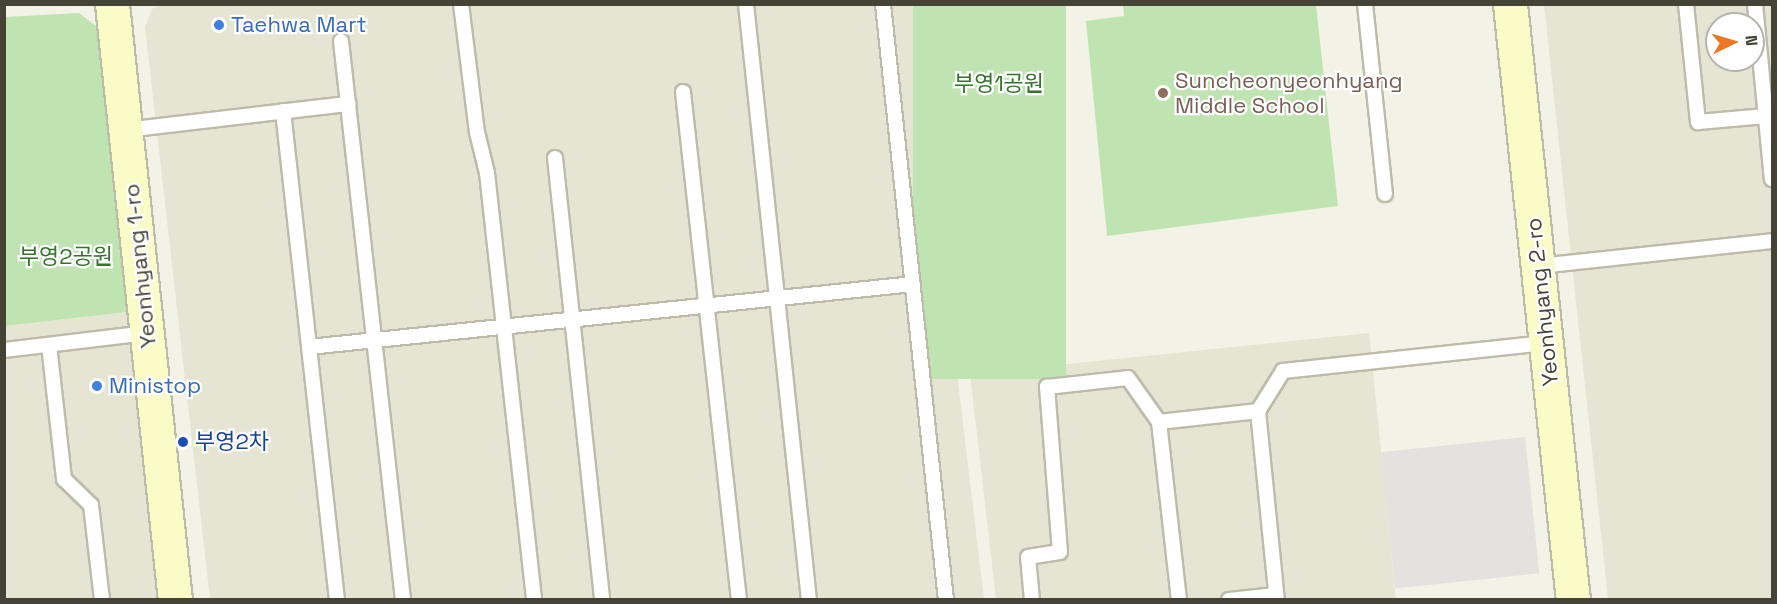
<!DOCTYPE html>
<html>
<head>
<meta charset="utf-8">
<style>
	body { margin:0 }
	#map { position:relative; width:1777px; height:604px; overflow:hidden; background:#f2f2e6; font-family:"Space Grotesk","Noto Sans KR",sans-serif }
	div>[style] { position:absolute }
	.residential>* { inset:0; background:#e6e5d4 }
	.green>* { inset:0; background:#bfe4b1; transform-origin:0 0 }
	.parking>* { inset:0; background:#e3e2de; transform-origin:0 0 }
	.roads { filter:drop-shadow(2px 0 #bdbba9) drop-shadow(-2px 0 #bdbba9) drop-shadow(0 2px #bdbba9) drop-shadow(0 -2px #bdbba9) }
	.lane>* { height:14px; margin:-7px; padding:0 7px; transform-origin:7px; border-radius:7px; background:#fff }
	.secondary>* { height:33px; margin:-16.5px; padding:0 16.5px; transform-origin:16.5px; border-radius:16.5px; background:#fafbc7 }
	.dots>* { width:16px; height:16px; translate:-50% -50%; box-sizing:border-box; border:3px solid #fff; border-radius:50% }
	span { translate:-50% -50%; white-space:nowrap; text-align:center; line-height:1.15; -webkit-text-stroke:4.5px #fff; paint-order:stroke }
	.shop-label { font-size:22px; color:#366cbe }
	.left { translate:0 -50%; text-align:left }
	.education-label { font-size:22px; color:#785e54 }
	.park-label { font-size:22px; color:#34732c }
	.street-label { font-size:22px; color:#444336 }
	.transit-label { font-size:22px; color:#164399 }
	.frame { position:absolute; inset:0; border:6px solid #444336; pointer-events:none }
	.north { position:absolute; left:1705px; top:12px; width:60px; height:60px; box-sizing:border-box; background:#fff; border:2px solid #b4b4af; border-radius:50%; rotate:85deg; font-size:16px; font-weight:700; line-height:24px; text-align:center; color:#444336 }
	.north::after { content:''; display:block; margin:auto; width:21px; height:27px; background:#ed7722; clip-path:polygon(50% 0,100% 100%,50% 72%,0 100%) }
</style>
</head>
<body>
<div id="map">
	<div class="residential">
		<i style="clip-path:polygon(162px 4px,913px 5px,984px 599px,210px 599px,145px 27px,152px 9px)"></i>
		<i style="clip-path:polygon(evenodd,1544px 5px,1772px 5px,1772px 599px,1608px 599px,1544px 5px,1717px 24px,1753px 24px,1753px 60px,1717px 60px,1717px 24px)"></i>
		<i style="clip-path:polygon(135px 311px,162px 599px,5px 599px,4px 326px)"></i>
		<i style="clip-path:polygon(1369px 333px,1396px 599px,996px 599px,970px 374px)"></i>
	</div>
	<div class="green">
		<i style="left:913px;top:5px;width:153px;height:374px"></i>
		<i style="clip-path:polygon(1123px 5px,1316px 5px,1338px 206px,1107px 236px,1086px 21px,1124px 16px)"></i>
		<i style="clip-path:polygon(79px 13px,96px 26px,104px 48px,135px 311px,5px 326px,5px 17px)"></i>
	</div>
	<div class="parking">
		<i style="left:1525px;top:437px;width:137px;height:145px;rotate:84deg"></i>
	</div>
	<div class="roads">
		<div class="lane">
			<i style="left:461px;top:4px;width:129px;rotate:82.9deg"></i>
			<i style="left:477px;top:132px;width:42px;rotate:76.3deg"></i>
			<i style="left:487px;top:173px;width:430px;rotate:83.7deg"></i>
			<i style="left:746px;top:4px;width:599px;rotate:83.97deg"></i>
			<i style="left:883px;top:4px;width:599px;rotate:83.97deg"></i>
			<i style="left:1365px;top:4px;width:191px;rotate:84deg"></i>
			<i style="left:1686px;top:4px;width:119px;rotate:84.2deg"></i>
			<i style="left:1698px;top:122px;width:68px;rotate:-5deg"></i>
			<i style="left:1755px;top:4px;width:176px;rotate:84.5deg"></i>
			<i style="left:341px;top:41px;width:562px;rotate:83.67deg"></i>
			<i style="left:683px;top:92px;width:511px;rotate:83.71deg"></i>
			<i style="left:283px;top:111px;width:492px;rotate:83.7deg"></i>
			<i style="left:126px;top:130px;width:224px;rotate:-6.7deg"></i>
			<i style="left:555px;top:158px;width:444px;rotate:83.9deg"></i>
			<i style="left:1539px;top:266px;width:234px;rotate:-6.1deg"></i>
			<i style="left:49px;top:345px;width:135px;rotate:83.6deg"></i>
			<i style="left:64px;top:479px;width:37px;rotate:44deg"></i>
			<i style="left:91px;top:505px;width:96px;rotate:83.4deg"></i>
			<i style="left:309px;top:347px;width:607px;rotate:-5.95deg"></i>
			<i style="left:4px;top:350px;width:143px;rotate:-6.8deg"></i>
			<i style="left:1258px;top:411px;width:47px;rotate:-58deg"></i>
			<i style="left:1283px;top:371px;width:264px;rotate:-6.1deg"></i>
			<i style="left:1032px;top:600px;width:43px;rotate:-95.3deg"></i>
			<i style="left:1028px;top:557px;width:32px;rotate:-9deg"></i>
			<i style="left:1060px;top:552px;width:166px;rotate:-94.5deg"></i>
			<i style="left:1047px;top:387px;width:81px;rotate:-6.3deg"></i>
			<i style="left:1128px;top:378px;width:54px;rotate:54.8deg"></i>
			<i style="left:1179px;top:600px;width:179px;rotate:-96.4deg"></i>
			<i style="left:1159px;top:422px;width:100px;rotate:-6.3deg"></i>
			<i style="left:1258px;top:411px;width:190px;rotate:84.3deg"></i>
			<i style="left:1229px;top:600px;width:47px;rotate:-6.1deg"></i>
		</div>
		<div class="secondary">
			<i style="left:112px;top:4px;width:599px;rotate:83.97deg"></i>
			<i style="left:1510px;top:4px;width:599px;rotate:83.97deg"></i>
		</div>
	</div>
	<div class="dots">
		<i style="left:219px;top:25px;background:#3f7fe0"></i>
		<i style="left:1163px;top:93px;background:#8d6e63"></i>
		<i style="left:97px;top:386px;background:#3f7fe0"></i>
		<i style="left:183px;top:442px;background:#1a4fb4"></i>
	</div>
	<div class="shop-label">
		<span class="left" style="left:231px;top:25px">Taehwa Mart</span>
		<span class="left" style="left:109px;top:386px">Ministop</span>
	</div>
	<div class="education-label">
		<span class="left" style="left:1175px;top:93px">Suncheonyeonhyang<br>Middle School</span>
	</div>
	<div class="park-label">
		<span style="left:999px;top:84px">부영1공원</span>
		<span style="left:66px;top:257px">부영2공원</span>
	</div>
	<div class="street-label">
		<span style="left:140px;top:266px;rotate:-96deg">Yeonhyang 1-ro</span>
		<span style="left:1542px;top:302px;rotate:-96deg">Yeonhyang 2-ro</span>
	</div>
	<div class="transit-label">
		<span class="left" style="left:195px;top:442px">부영2차</span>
	</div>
	<div class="frame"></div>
	<div class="north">N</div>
</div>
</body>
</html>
